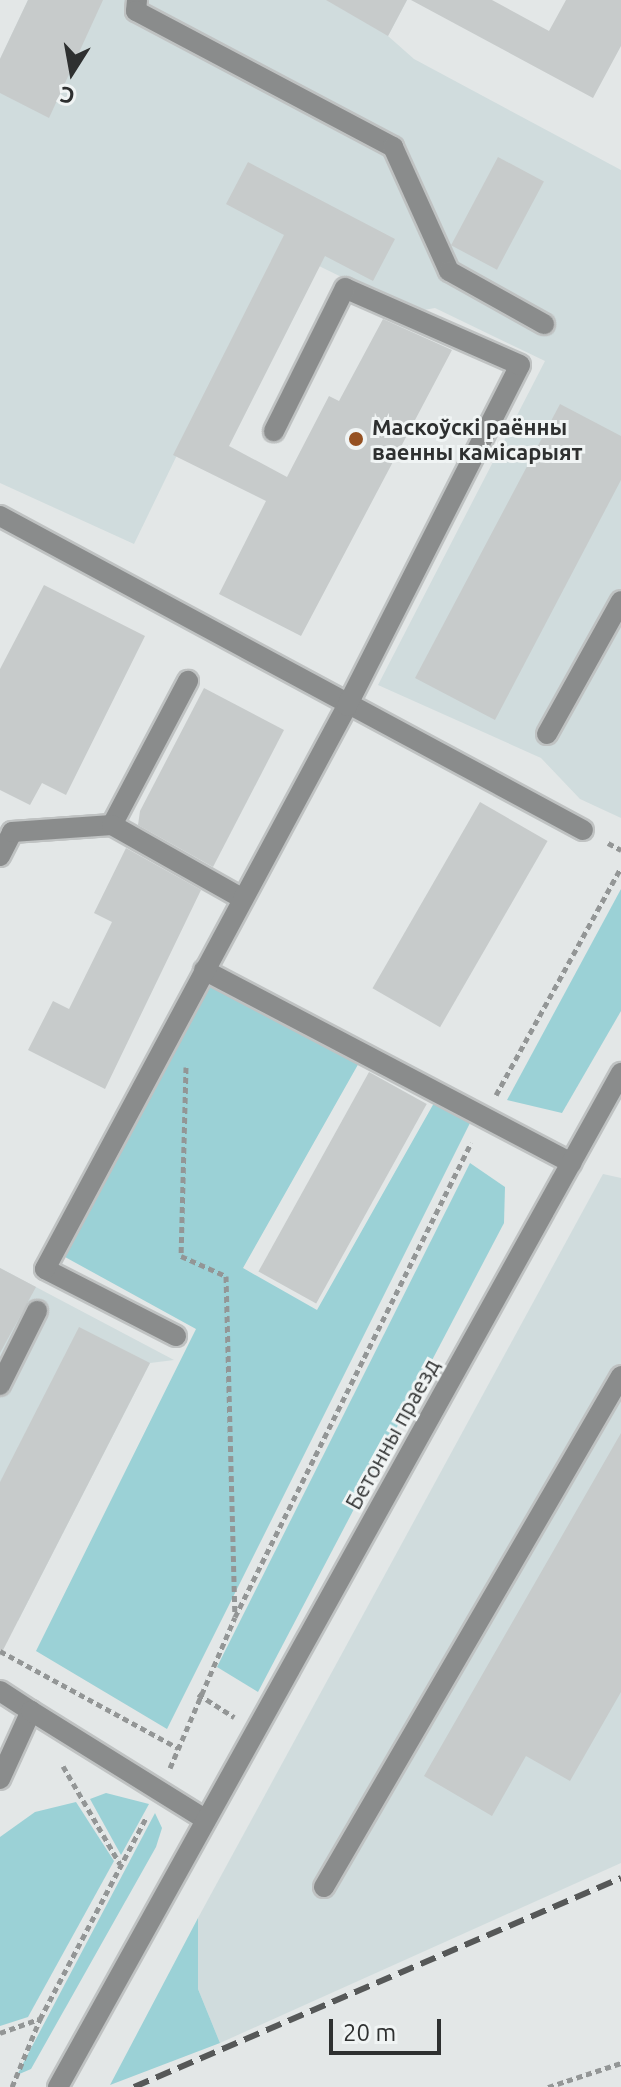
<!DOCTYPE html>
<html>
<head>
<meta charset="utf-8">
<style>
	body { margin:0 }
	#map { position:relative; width:621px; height:2087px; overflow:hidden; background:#e3e7e7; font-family:Ubuntu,sans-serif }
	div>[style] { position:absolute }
	.built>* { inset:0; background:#d0dcdd }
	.green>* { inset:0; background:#9bd1d6 }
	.building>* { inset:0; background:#c7cbcb; transform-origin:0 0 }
	.path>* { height:5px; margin-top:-2.5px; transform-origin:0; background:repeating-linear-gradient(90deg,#939696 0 6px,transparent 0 10px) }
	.roads { filter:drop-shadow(2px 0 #bfc2c2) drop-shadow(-2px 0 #bfc2c2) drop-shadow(0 2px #bfc2c2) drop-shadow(0 -2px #bfc2c2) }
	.minor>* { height:20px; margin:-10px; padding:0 10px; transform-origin:10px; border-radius:10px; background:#8a8c8c }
	.rail>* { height:6px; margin-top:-3px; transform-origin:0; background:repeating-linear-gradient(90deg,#565858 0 16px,transparent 0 24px) }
	.dots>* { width:22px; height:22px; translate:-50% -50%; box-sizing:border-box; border:4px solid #f0f4f4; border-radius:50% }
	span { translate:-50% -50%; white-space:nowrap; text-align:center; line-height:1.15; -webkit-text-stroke:6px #f0f4f4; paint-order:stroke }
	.poi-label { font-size:22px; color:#2e3030; font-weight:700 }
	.left { translate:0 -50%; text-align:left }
	.street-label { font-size:22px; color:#2e3030 }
	.north { position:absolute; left:32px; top:32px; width:80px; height:80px; -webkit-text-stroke:6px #f0f4f4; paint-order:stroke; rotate:191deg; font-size:22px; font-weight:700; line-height:32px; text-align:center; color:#2e3030 }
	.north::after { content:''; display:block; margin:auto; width:28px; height:36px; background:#2e3030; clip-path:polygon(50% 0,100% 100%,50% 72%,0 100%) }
	.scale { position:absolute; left:329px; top:2019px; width:112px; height:36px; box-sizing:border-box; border:4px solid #2e3030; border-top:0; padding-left:10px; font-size:24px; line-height:28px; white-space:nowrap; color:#2e3030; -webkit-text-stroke:6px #f0f4f4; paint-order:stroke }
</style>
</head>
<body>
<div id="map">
	<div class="built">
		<i style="clip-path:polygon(28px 0,407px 0,388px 36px,414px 59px,621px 170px,621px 818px,580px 799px,541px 758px,378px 685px,545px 361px,435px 308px,413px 312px,319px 266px,271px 261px,134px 544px,0 483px,0 59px)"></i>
		<i style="clip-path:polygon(603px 1174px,621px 1178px,621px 1863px,220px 2043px,198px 1989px,198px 1918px)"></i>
		<i style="clip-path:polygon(0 1268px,174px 1360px,150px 1363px,18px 1621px,0 1612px)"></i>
	</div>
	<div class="green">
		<i style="clip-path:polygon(621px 889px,621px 1011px,562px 1113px,507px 1100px)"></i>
		<i style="clip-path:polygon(205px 984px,360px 1061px,243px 1268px,317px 1310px,434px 1103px,470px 1123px,167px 1729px,36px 1651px,196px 1329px,65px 1257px)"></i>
		<i style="clip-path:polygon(470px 1163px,505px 1187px,504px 1223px,258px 1692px,217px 1667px)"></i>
		<i style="clip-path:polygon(106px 1793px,149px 1804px,121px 1855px,90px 1799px)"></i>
		<i style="clip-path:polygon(76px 1802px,114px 1861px,28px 2017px,0 2026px,0 1837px,35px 1812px)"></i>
		<i style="clip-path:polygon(155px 1813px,162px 1828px,156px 1847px,31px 2069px,17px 2075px)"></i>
		<i style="clip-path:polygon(198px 1918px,198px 1989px,220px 2043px,110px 2085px)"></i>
	</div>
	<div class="building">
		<i style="clip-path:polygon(28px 0,103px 0,49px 118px,0 93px,0 59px)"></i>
		<i style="clip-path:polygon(326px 0,407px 0,388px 36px)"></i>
		<i style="clip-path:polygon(411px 0,492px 0,549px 31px,566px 0,621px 0,621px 46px,593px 98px)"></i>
		<i style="left:498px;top:157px;width:52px;height:100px;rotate:28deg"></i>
		<i style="clip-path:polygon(248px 162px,395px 239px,373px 281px,325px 256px,229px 446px,287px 477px,329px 396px,339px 401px,383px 319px,452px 350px,301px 636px,219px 594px,266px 501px,173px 455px,284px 235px,226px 204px)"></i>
		<i style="clip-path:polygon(560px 404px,621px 436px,621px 480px,495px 720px,415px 678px)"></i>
		<i style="clip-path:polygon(44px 585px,145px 636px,66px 795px,42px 783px,30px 805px,0 790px,0 669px)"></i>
		<i style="clip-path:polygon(204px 688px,284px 730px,213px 867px,138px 825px,140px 811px)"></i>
		<i style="left:480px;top:802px;width:78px;height:215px;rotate:30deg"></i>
		<i style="clip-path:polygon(126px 848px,201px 890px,105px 1089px,28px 1050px,53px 1001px,69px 1009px,112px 922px,94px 913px)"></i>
		<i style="left:369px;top:1072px;width:66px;height:228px;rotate:29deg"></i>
		<i style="clip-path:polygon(0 1268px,36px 1287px,0 1353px)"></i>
		<i style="clip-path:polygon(79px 1327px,150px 1363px,0 1656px,0 1482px)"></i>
		<i style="clip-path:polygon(621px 1433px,621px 1692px,570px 1781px,526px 1756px,492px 1816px,424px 1776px)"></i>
	</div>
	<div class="path">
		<i style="left:608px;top:843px;width:15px;rotate:28deg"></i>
		<i style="left:186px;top:1067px;width:189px;rotate:91.5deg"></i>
		<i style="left:181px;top:1256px;width:49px;rotate:24deg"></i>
		<i style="left:226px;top:1276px;width:340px;rotate:88.5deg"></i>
		<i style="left:496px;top:1095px;width:259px;rotate:-61.2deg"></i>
		<i style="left:0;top:1651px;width:203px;rotate:28.6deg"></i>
		<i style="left:198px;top:1694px;width:43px;rotate:32.6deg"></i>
		<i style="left:63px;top:1766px;width:113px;rotate:59.8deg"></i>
		<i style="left:170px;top:1768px;width:164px;rotate:-66.7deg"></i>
		<i style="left:235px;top:1617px;width:530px;rotate:-63.53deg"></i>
		<i style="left:0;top:2033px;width:41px;rotate:-19.7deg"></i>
		<i style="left:12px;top:2087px;width:74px;rotate:-67.6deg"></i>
		<i style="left:40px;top:2019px;width:229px;rotate:-62.2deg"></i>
		<i style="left:548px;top:2087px;width:77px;rotate:-18.2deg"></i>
	</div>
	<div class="roads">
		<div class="minor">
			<i style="left:137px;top:0;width:11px;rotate:95deg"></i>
			<i style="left:136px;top:11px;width:291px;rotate:27.9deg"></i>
			<i style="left:393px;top:147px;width:136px;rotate:65.7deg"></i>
			<i style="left:449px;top:271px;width:109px;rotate:29.2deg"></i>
			<i style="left:0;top:516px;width:662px;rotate:28.31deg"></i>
			<i style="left:547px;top:734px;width:152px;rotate:-60.9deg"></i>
			<i style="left:112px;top:825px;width:163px;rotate:-62.2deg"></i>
			<i style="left:0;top:856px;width:27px;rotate:-63deg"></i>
			<i style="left:12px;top:832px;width:100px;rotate:-4deg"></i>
			<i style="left:112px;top:825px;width:147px;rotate:29.4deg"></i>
			<i style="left:204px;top:970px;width:415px;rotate:27.7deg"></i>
			<i style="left:176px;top:1336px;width:147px;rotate:-152.9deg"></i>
			<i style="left:45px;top:1269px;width:639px;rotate:-61.79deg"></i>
			<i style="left:347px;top:706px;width:382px;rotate:-63.1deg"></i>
			<i style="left:520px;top:365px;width:191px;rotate:-156.3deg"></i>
			<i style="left:345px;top:288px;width:160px;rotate:116.4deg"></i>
			<i style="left:0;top:1385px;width:83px;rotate:-63.4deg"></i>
			<i style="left:0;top:1691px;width:37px;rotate:33deg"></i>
			<i style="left:0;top:1779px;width:75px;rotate:-65.5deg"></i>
			<i style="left:31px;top:1711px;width:206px;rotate:31.9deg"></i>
			<i style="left:324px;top:1887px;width:591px;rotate:-59.83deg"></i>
			<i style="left:58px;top:2087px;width:1160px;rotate:-60.96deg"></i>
		</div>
	</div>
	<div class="rail">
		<i style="left:134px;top:2087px;width:530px;rotate:-23.23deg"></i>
	</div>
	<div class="dots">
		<i style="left:356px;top:439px;background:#955122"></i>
	</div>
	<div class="poi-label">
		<span class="left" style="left:372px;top:439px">Маскоўскі раённы<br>ваенны камісарыят</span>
	</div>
	<div class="street-label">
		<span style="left:392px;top:1434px;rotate:-61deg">Бетонны праезд</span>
	</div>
	<div class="north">С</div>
	<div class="scale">20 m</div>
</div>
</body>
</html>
